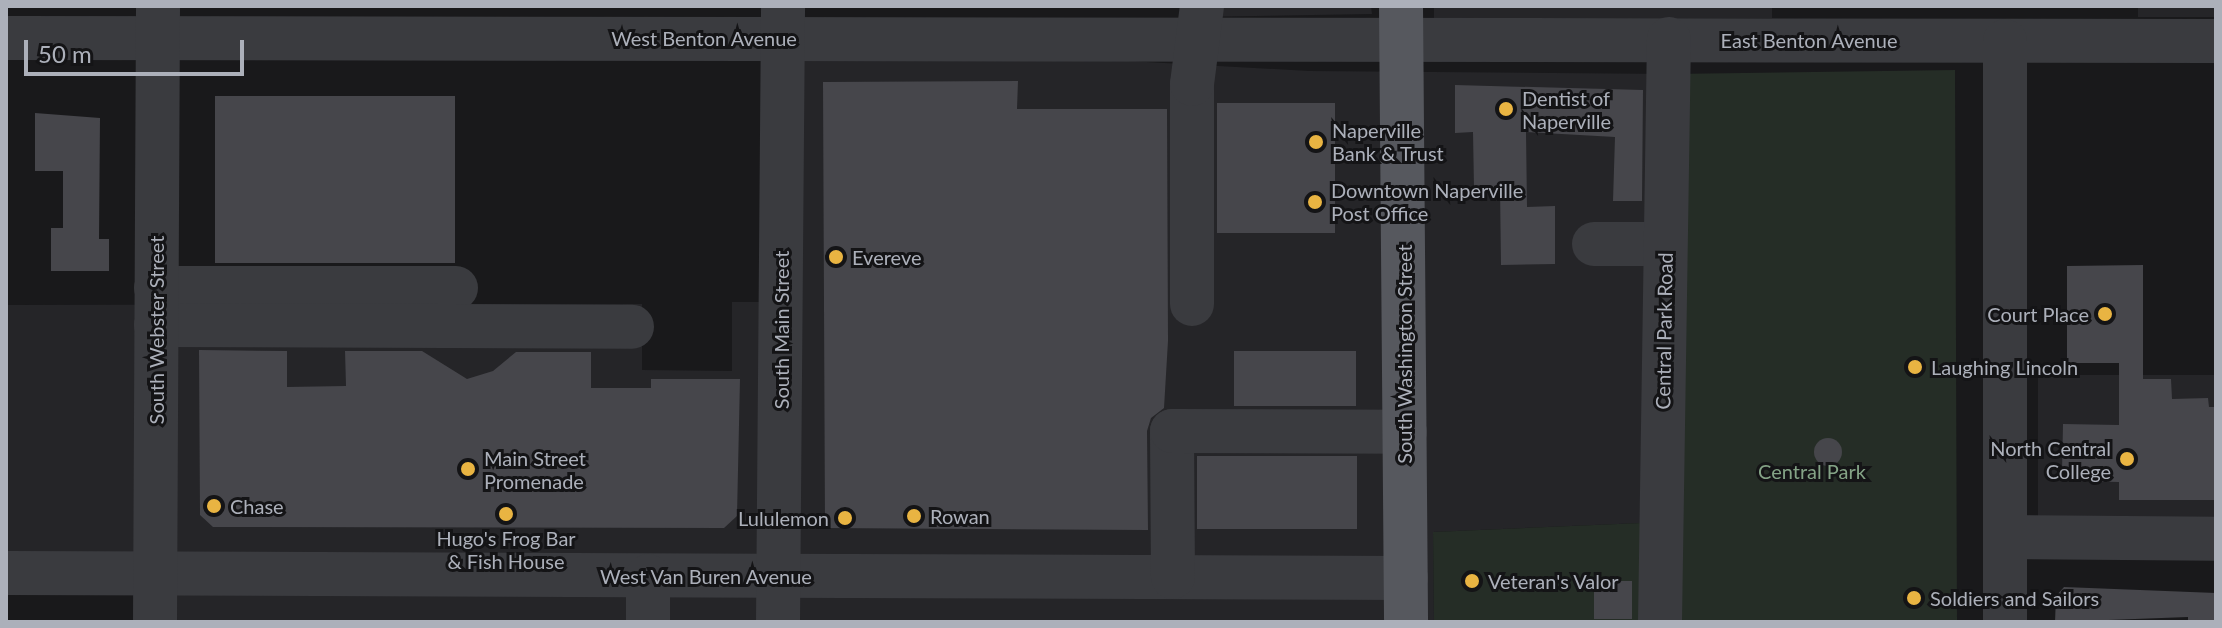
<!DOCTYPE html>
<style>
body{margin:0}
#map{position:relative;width:2222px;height:628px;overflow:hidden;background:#19191b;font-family:Lato,sans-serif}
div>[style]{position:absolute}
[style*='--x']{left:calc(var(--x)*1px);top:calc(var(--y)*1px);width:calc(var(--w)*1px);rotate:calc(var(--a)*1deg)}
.built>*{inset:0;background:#252528;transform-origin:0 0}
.green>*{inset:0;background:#252d26}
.building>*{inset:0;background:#46464b;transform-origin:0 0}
.round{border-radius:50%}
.minor>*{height:44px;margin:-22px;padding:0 22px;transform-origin:22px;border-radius:22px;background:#3a3b3f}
.major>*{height:44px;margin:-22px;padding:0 22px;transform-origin:22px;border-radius:22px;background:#56585e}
.dots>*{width:22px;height:22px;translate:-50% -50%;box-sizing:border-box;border:4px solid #141416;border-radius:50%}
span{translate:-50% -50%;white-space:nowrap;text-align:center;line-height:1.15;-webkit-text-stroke:6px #141416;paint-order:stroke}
.street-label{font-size:20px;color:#acb0ba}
.poi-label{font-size:20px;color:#acb0ba}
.left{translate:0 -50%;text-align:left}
.right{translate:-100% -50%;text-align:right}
.park-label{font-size:20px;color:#84a386}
.frame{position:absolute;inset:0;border:8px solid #acb0ba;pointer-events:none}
.scale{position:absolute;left:24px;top:40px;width:220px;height:36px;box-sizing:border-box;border:4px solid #acb0ba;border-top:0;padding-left:10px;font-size:24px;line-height:28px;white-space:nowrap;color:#acb0ba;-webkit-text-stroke:6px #141416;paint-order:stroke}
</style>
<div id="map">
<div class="built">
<i style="clip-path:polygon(1188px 6px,1371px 6px,1372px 14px,1188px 17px)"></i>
<i style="left:1434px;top:6px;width:338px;height:12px"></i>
<i style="left:2138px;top:6px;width:78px;height:11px"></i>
<i style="clip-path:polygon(783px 42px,1309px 71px,1671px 74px,1665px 522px,1433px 532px,1434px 622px,156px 622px,156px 572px,6px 574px,6px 305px,642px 304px,642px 370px,732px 371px,732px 302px,782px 302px)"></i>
<i style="left:2216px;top:375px;width:167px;height:178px;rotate:90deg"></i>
</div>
<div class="green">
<i style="clip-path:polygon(1955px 70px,1957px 622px,1434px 622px,1433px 532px,1665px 522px,1671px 74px)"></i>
</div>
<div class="building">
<i style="clip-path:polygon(1018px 81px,1017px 109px,1167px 109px,1168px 341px,1164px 408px,1151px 418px,1147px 431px,1148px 530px,825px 528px,823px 82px)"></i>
<i style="clip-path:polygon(1455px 85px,1643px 90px,1642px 201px,1613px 201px,1615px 137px,1526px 132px,1527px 207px,1555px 206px,1555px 264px,1501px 265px,1500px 188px,1474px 188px,1473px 132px,1455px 133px)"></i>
<i style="left:215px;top:96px;width:240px;height:167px"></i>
<i style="left:1217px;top:103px;width:118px;height:130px"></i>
<i style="clip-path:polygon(35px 113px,100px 118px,99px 239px,109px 239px,109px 271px,51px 271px,51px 228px,63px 228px,63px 171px,35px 171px)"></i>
<i style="clip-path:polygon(2143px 265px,2143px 379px,2171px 379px,2172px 399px,2208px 398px,2209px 407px,2216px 407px,2216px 500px,2119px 500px,2119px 482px,2070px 481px,2070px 471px,2062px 471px,2063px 424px,2119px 425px,2119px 363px,2067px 363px,2067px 266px)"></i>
<i style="clip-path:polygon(199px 350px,287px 351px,287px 387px,346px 386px,345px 351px,422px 351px,467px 379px,493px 371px,516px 352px,591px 352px,591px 388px,651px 388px,651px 379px,740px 379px,737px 516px,724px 528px,213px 527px,200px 515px)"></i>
<i style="left:1234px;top:351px;width:122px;height:55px"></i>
<i class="round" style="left:1814px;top:438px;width:28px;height:28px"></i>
<i style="left:1197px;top:456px;width:160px;height:73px"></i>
<i style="left:1632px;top:581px;width:38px;height:38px;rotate:90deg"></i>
<i style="clip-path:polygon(2064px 587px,2216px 593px,2216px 622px,2188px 622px,2188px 617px,2055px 622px,2056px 596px)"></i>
</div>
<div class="minor">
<i style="--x:6;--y:38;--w:2210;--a:0.08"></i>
<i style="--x:1594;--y:244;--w:71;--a:0"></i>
<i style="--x:156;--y:288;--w:300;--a:0"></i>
<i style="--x:1192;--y:304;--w:220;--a:-90"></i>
<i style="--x:1192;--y:84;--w:79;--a:-82.7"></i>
<i style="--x:156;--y:325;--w:476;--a:0.2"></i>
<i style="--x:2005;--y:537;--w:211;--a:0.5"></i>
<i style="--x:6;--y:573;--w:1400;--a:0.2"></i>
<i style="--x:1173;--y:577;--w:146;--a:-90.4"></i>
<i style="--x:1172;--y:431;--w:233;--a:0.2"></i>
<i style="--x:155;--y:622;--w:616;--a:-89.72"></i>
<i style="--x:648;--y:622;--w:46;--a:-90"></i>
<i style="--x:778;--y:622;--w:616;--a:-89.53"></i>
<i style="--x:1660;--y:622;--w:583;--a:-89.12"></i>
<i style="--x:2005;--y:622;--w:581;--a:-90"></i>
</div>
<div class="major">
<i style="--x:1401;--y:6;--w:616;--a:89.53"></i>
</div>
<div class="dots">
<i style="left:1506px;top:109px;background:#e9b442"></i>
<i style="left:1316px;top:142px;background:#e9b442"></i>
<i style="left:1315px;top:202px;background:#e9b442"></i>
<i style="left:836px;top:257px;background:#e9b442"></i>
<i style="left:2105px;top:314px;background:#e9b442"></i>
<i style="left:1915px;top:367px;background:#e9b442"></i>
<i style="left:2127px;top:459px;background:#e9b442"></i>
<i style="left:468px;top:469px;background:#e9b442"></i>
<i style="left:214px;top:506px;background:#e9b442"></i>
<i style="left:506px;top:514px;background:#e9b442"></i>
<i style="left:914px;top:516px;background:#e9b442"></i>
<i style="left:845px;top:518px;background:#e9b442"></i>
<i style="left:1472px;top:581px;background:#e9b442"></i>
<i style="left:1914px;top:598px;background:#e9b442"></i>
</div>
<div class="street-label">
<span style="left:704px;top:38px">West Benton Avenue</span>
<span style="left:1809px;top:40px">East Benton Avenue</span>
<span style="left:156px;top:330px;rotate:-90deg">South Webster Street</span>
<span style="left:781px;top:330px;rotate:-90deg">South Main Street</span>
<span style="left:1664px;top:331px;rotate:-89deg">Central Park Road</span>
<span style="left:1404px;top:354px;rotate:-90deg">South Washington Street</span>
<span style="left:706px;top:576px">West Van Buren Avenue</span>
</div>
<div class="poi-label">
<span class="left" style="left:1522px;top:110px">Dentist of<br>Naperville</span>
<span class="left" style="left:1332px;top:142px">Naperville<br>Bank &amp; Trust</span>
<span class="left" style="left:1331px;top:202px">Downtown Naperville<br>Post Office</span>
<span class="left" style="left:852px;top:257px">Evereve</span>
<span class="right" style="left:2089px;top:314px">Court Place</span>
<span class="left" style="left:1931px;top:367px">Laughing Lincoln</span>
<span class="right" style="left:2111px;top:460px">North Central<br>College</span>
<span class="left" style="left:484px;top:470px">Main Street<br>Promenade</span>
<span class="left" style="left:230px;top:506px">Chase</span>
<span class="left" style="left:930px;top:516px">Rowan</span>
<span class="right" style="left:829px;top:518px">Lululemon</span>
<span style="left:506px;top:550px">Hugo's Frog Bar<br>&amp; Fish House</span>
<span class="left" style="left:1488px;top:581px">Veteran's Valor</span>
<span class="left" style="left:1930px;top:598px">Soldiers and Sailors</span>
</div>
<div class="park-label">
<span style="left:1812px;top:471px">Central Park</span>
</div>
<div class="frame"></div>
<div class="scale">50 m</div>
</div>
